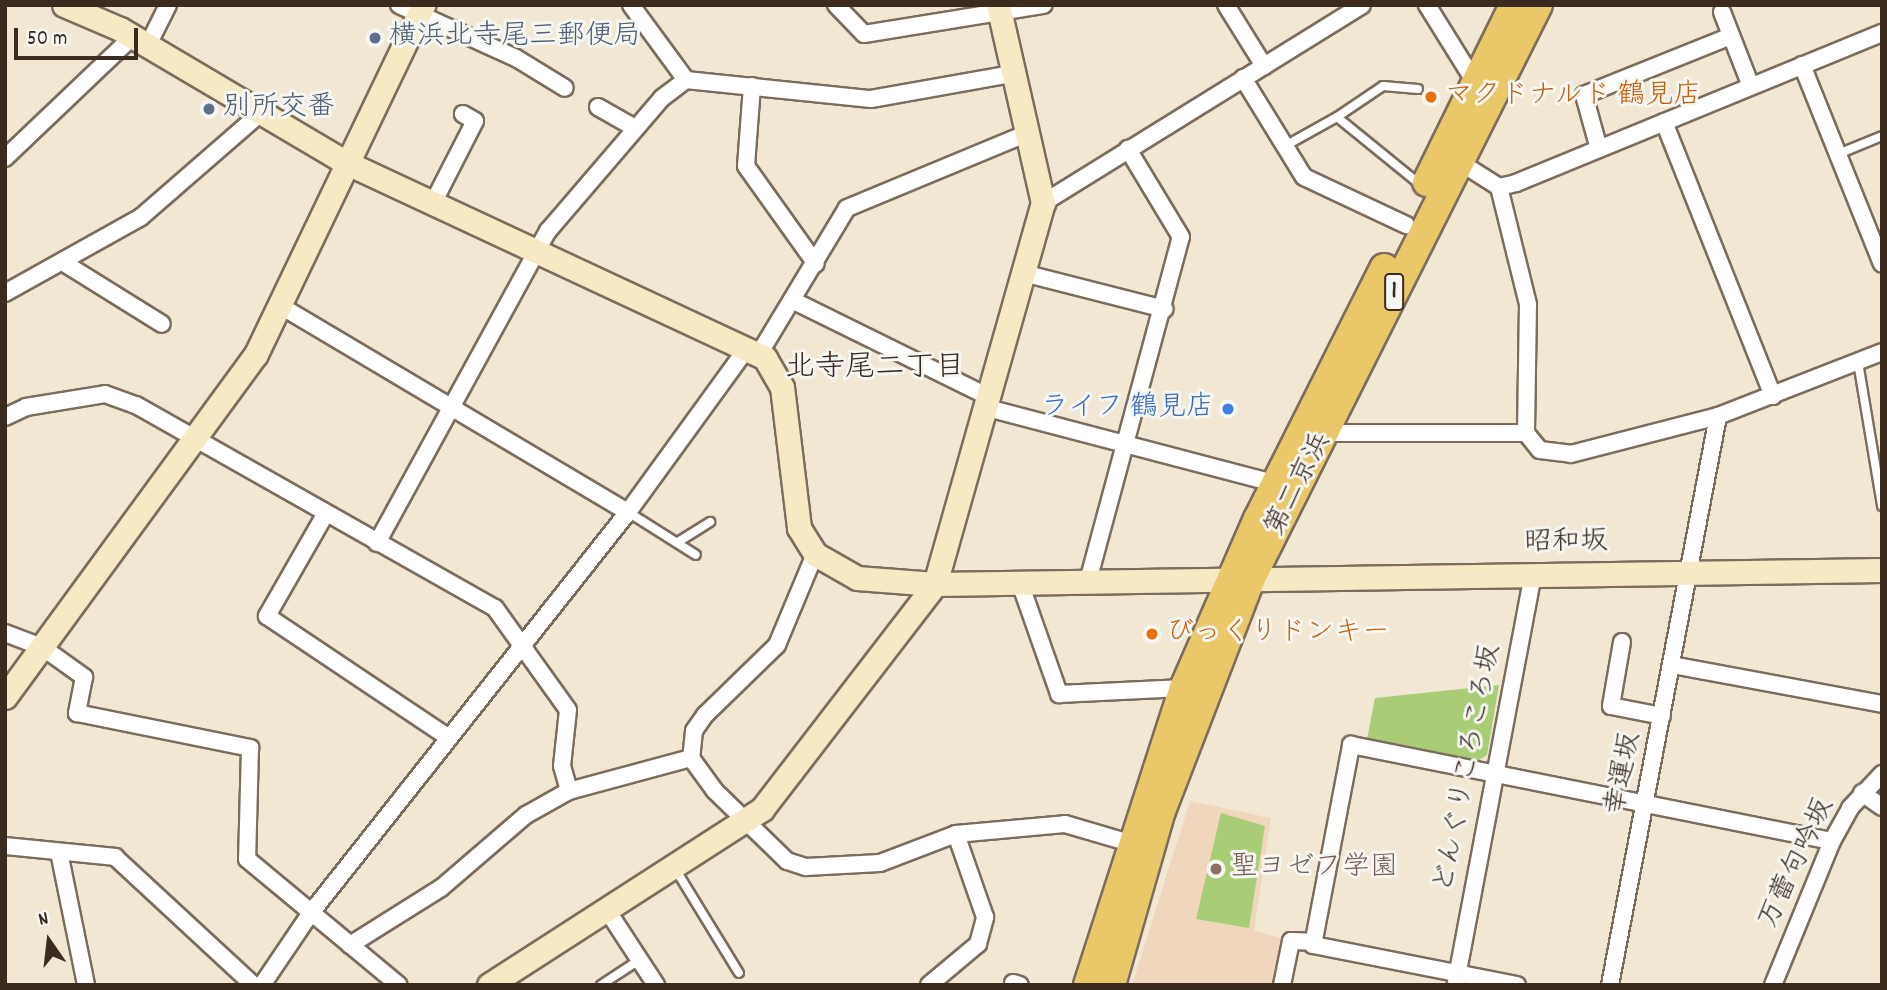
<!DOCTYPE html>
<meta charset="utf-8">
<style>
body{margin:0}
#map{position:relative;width:1887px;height:990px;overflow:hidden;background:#f2e7d3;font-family:Dekko,"Klee One",sans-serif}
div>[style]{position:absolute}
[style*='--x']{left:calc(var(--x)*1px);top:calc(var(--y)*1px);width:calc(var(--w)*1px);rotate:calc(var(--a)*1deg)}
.built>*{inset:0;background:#f0d6bc}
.green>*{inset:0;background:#a9cd77}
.roads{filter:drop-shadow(2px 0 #7b6c5d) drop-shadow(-2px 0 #7b6c5d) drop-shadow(0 2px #7b6c5d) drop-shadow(0 -2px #7b6c5d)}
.lane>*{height:8px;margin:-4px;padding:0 4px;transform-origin:4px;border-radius:4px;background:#fff}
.street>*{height:16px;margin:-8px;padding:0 8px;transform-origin:8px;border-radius:8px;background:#fff}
.secondary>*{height:23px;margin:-11.5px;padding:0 11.5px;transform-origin:11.5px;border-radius:11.5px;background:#f7e9c3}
.highway>*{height:28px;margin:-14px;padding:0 14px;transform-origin:14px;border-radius:14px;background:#eac769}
.dots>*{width:19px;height:19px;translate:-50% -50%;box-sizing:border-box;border:4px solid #f6f6f2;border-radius:50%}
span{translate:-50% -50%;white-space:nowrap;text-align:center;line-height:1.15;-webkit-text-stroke:6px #f6f6f2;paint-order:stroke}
.shield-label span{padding:2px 5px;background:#f6f6f2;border:2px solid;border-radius:5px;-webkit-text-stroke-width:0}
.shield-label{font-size:26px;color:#3b2a1e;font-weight:700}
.service-label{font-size:28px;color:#4e5e75}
.left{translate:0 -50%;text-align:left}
.food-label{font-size:28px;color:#c56008}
.shop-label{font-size:28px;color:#366cbe}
.right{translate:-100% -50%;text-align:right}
.street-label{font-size:28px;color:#3b2a1e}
.education-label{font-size:28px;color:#785e54}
.neighbourhood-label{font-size:30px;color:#3b2a1e}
.frame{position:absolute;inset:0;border:7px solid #3b2a1e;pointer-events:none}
.north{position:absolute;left:14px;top:906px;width:70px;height:70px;-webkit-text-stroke:5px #f6f6f2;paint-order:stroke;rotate:346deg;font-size:19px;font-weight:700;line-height:28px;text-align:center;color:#3b2a1e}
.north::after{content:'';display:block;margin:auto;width:24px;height:32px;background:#3b2a1e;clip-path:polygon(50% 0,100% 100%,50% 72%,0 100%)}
.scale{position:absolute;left:14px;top:28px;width:124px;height:32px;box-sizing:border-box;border:4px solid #3b2a1e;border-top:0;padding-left:9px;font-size:21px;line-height:24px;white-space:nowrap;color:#3b2a1e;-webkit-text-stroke:5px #f6f6f2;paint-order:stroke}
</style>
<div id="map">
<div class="built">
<i style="clip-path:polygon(1190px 801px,1271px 818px,1254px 930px,1286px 940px,1277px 985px,1132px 985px)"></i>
</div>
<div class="green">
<i style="clip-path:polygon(1499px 685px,1487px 755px,1479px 760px,1367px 739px,1375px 698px)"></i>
<i style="clip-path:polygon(1221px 813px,1265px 826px,1249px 928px,1196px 919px)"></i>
</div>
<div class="roads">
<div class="lane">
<i style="--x:1337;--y:117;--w:55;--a:-34"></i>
<i style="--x:1383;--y:86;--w:35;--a:5"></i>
<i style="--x:1285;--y:146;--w:60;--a:-29.1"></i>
<i style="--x:1337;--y:117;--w:109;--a:39.1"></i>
<i style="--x:1838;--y:154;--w:48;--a:-22.2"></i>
<i style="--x:1858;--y:362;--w:146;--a:80.5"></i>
<i style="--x:628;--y:512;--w:80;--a:32.3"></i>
<i style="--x:678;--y:542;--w:38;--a:-32"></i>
<i style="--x:674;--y:867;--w:124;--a:58.5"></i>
<i style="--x:601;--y:985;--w:45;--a:-33.3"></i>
</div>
<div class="street">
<i style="--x:399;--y:5;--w:128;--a:24.4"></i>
<i style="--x:516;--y:58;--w:57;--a:31.5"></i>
<i style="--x:631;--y:5;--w:93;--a:53.7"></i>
<i style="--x:836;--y:5;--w:40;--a:46"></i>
<i style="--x:864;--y:34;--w:182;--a:-9.2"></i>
<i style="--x:1226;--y:5;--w:72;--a:58.1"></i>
<i style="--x:1427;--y:5;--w:91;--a:58.1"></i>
<i style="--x:1722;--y:12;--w:77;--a:68.7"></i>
<i style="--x:148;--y:45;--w:45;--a:-63.4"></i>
<i style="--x:1802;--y:65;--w:214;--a:68.1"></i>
<i style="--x:1243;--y:78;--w:116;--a:58.4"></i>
<i style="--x:1304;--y:177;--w:113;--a:25.2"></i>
<i style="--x:752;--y:86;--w:80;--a:94.3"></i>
<i style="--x:746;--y:166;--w:120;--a:54.5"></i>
<i style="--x:598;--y:107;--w:43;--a:29.6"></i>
<i style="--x:1664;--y:122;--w:295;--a:68.3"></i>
<i style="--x:1599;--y:149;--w:56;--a:-105.5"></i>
<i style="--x:1584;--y:95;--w:158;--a:-21.9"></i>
<i style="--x:5;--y:158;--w:177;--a:-43.6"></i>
<i style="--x:1458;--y:161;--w:49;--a:32.4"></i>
<i style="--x:1499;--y:187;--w:17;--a:-13"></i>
<i style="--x:1516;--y:183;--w:396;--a:-22.3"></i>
<i style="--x:1499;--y:187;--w:121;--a:76.1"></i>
<i style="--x:1528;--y:304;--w:129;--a:90.9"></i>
<i style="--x:1526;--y:433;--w:22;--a:51"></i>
<i style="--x:1540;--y:450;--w:31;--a:7"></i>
<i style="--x:1571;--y:454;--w:152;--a:-14.5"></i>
<i style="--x:1718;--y:416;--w:176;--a:-21.3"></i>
<i style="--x:433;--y:203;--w:92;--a:-62.9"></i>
<i style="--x:475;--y:121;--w:14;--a:-150"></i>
<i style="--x:1043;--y:203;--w:375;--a:-31.8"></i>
<i style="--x:64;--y:263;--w:115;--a:31.9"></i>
<i style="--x:1023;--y:273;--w:146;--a:14.3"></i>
<i style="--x:5;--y:293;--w:156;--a:-29.2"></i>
<i style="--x:141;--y:217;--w:162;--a:-41"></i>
<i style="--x:792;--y:300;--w:217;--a:26.2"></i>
<i style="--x:279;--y:305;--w:406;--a:30.7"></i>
<i style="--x:759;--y:354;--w:170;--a:-58.9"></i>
<i style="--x:847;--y:208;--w:194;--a:-22.5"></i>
<i style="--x:984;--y:407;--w:303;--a:14.7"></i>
<i style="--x:5;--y:417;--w:23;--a:-25"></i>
<i style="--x:26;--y:407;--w:80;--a:-9.3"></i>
<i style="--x:105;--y:394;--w:33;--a:20"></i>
<i style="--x:136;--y:405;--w:412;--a:29.5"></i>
<i style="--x:495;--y:608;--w:125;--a:54.4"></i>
<i style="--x:568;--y:710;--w:56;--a:96.1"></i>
<i style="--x:562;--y:766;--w:26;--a:74"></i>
<i style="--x:1327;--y:433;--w:199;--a:0"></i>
<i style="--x:326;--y:513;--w:119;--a:119.8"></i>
<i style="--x:267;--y:616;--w:219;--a:33.8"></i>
<i style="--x:377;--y:543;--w:356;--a:-61.3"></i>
<i style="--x:548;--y:231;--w:175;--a:-49.4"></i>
<i style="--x:662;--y:98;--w:30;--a:-37"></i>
<i style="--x:686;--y:80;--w:186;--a:5.9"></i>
<i style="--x:871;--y:99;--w:142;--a:-10.1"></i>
<i style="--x:815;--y:554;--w:99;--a:112.7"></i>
<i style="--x:777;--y:645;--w:100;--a:135.8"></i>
<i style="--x:705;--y:715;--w:19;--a:125"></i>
<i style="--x:694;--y:731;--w:27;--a:96"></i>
<i style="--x:691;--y:758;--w:39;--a:54"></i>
<i style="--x:714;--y:790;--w:102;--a:44.2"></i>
<i style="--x:787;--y:861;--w:20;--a:18"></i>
<i style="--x:806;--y:867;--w:74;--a:-3.1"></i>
<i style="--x:880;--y:863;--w:81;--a:-20.9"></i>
<i style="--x:956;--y:834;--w:109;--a:-5.2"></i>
<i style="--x:1065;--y:824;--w:68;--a:16.3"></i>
<i style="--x:1088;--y:581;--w:356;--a:-74.9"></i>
<i style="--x:1181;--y:237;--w:103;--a:-121.1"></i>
<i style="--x:1020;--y:583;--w:118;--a:70.6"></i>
<i style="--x:1059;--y:694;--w:125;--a:-2.7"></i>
<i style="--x:5;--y:633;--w:40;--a:21"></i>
<i style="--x:42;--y:647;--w:52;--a:35.5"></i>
<i style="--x:84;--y:677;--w:37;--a:101"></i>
<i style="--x:77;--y:713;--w:177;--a:11.4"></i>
<i style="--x:250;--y:748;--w:111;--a:91.5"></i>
<i style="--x:247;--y:859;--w:197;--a:39.7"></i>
<i style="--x:1622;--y:642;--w:65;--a:99.8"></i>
<i style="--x:1611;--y:706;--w:52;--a:11.1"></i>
<i style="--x:1672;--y:665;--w:214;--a:10.5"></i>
<i style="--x:1862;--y:793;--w:24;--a:35"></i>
<i style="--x:5;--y:846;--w:111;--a:5.7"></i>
<i style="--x:115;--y:857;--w:188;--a:42.8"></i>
<i style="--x:59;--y:852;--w:136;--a:78.5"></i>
<i style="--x:607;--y:910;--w:90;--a:56.8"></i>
<i style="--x:350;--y:945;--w:107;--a:-32.1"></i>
<i style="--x:441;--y:888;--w:112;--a:-40.7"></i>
<i style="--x:526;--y:815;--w:49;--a:-29.2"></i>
<i style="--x:569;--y:791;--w:126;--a:-15.1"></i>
<i style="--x:1456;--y:982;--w:415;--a:-79.3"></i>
<i style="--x:1013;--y:983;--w:7;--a:16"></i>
<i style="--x:262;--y:985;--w:86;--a:-55.9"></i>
<i style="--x:310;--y:914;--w:513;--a:-51.65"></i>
<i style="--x:628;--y:512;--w:203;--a:-54"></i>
<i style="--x:929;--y:985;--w:64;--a:-39.9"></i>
<i style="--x:978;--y:944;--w:28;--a:-75"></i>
<i style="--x:985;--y:917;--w:88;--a:-109.3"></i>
<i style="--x:1282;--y:985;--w:45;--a:-78.4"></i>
<i style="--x:1291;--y:941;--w:23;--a:2"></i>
<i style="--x:1517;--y:985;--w:208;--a:-168.9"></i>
<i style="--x:1313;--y:945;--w:204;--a:-79.2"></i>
<i style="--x:1351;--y:745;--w:490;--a:11.3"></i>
<i style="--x:1610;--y:985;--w:579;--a:-79.25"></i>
<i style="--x:1773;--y:985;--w:156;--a:-67.7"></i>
<i style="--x:1832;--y:841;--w:38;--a:-61"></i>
<i style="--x:1850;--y:808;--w:47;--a:-46.7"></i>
</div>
<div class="secondary">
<i style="--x:64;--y:5;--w:61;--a:23.2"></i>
<i style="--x:120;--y:29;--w:264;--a:30.6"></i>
<i style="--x:347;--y:163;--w:461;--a:25"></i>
<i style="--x:765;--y:358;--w:34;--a:60"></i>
<i style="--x:782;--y:387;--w:142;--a:83.1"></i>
<i style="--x:799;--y:528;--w:31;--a:58"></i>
<i style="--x:815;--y:554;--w:48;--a:29.7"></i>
<i style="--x:857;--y:578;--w:78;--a:4.4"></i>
<i style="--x:935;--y:584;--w:947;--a:-0.85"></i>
<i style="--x:5;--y:697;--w:425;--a:-53.8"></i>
<i style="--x:256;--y:354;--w:387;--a:-64.4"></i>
<i style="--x:489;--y:985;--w:325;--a:-32.8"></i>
<i style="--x:762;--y:809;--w:284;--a:-52.4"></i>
<i style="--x:935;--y:584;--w:396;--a:-74.2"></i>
<i style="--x:1043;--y:203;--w:203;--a:-102.8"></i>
</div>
<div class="highway">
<i style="--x:1427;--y:182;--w:197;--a:-63.8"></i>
<i style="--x:1088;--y:985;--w:312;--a:-72.1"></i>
<i style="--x:1184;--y:688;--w:184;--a:-66.4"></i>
<i style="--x:1258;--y:519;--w:281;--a:-63.3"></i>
<i style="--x:1111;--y:985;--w:181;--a:-74"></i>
<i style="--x:1161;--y:811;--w:248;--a:-68.9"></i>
<i style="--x:1250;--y:580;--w:643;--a:-63.4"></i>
</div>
</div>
<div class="dots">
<i style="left:375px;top:38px;background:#5c6f8a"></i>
<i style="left:1431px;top:97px;background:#e8710a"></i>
<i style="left:209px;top:109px;background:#5c6f8a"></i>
<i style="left:1228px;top:409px;background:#3f7fe0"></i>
<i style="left:1152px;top:634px;background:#e8710a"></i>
<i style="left:1216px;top:869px;background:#8d6e63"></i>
</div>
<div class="shield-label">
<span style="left:1394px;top:292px">1</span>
</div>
<div class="service-label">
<span class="left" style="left:389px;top:38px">横浜北寺尾三郵便局</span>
<span class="left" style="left:223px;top:109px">別所交番</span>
</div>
<div class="food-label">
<span class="left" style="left:1445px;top:97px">マクドナルド 鶴見店</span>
<span class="left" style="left:1166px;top:634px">びっくりドンキー</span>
</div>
<div class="shop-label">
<span class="right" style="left:1214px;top:409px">ライフ 鶴見店</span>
</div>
<div class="street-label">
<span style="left:1300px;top:485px;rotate:-63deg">第二京浜</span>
<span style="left:1566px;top:544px;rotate:-1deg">昭和坂</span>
<span style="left:1469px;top:769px;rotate:-79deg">どんぐりころころ坂</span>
<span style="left:1625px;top:774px;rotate:-79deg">幸運坂</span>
<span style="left:1798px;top:864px;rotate:-65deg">万蕾句吟坂</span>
</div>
<div class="education-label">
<span class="left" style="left:1230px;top:869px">聖ヨゼフ学園</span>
</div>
<div class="neighbourhood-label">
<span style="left:875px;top:370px">北寺尾二丁目</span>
</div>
<div class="frame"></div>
<div class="north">N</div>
<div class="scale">50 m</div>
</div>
